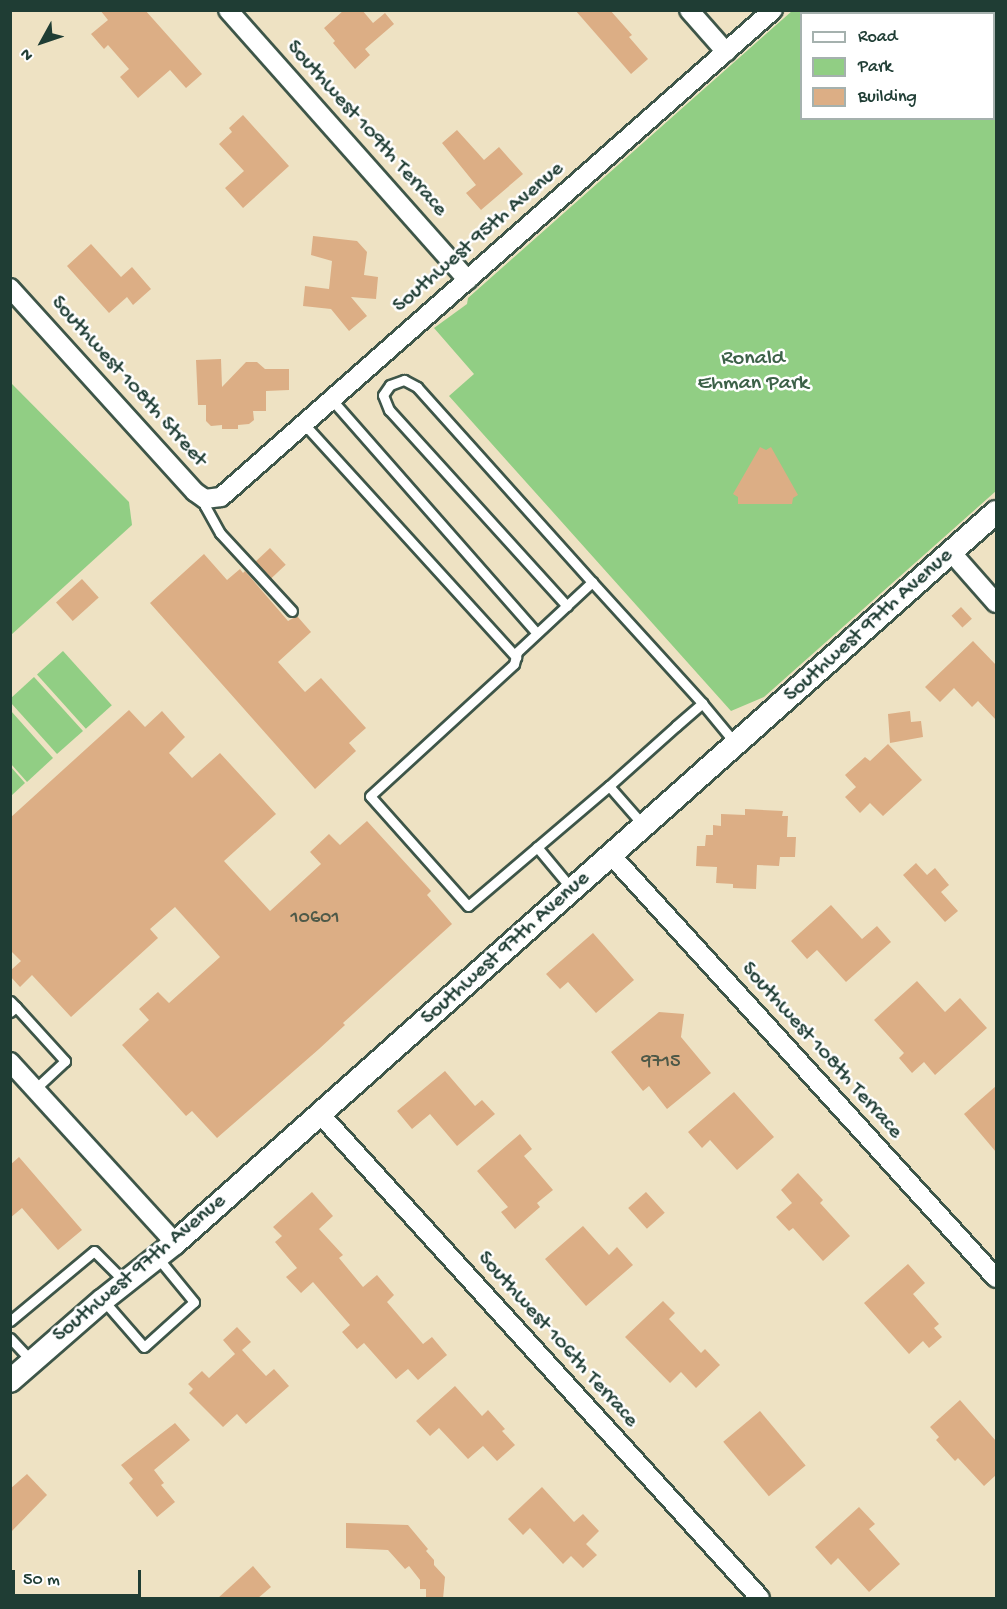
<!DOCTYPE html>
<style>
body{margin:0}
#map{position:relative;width:1007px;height:1609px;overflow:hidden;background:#eee2c3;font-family:"Gochi Hand",sans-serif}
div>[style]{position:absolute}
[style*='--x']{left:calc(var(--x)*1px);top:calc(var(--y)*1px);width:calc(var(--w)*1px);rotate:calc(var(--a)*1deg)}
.green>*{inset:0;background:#91ce84;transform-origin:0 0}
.building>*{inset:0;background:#dcae85;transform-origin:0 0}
.roads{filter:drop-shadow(2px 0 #3e5649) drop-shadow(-2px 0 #3e5649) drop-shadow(0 2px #3e5649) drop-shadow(0 -2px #3e5649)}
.service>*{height:9px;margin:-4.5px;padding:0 4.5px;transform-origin:4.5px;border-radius:4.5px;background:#fff}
.minor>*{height:18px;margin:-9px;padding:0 9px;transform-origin:9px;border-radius:9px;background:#fff}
.tertiary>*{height:22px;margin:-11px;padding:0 11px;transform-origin:11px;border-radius:11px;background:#fff}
span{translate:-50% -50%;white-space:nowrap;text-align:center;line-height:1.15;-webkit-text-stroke:5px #fff;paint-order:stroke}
.number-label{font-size:20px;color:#4e5948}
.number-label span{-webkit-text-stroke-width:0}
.street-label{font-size:22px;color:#1f3d34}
.park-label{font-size:22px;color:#3c6148}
.frame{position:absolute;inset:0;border:12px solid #1f3d34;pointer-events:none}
.legend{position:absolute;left:800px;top:12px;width:195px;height:108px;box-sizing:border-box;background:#fff;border:2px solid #a5b1ae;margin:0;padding:8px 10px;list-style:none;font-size:18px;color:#1f3d34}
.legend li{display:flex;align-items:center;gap:12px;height:30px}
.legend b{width:30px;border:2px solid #a5b1ae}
.north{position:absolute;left:12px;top:12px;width:60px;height:60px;-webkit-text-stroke:4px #fff;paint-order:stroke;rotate:230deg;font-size:16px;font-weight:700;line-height:24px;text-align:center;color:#1f3d34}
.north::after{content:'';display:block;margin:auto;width:21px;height:27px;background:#1f3d34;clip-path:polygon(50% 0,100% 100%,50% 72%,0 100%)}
.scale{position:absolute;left:12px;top:1570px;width:129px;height:27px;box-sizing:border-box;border:3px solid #1f3d34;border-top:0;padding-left:8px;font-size:18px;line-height:21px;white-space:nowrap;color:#1f3d34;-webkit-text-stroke:4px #fff;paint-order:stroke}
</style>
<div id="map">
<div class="green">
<i style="clip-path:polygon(evenodd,792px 11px,996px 11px,996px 491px,764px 697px,731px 711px,449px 396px,474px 374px,434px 328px,467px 304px,468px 298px,792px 11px,802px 14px,994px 14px,994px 118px,802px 118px,802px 14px)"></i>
<i style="clip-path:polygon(11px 383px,129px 502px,132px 525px,11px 635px)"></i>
<i style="left:63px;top:651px;width:73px;height:35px;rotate:48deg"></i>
<i style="clip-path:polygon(34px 677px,83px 731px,57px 754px,11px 703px,11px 698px)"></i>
<i style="clip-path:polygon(11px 711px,53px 758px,27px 782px,11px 764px)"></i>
<i style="clip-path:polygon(11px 767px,25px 783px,11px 796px,10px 796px)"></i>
</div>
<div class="building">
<i style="clip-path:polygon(100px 10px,145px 10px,202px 74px,186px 88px,170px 70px,138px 98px,120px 77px,129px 69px,108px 45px,104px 49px,91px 34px,108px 20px)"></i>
<i style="clip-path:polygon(344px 10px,362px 10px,373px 23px,385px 13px,394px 24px,365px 49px,370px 55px,355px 69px,333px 43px,335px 41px,324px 28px)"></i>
<i style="clip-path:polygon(575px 10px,610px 10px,632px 35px,629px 37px,648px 59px,631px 74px)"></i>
<i style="clip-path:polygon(243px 115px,289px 166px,243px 208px,225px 188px,244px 171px,219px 144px,232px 132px,229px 128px)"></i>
<i style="clip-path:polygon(457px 130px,484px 160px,499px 147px,523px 174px,481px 210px,466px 193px,476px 185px,442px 143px)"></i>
<i style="clip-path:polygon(313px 236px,357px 241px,367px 252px,364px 275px,378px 277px,376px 299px,351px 297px,367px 316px,349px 331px,331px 309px,303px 306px,305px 286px,329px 289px,332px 261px,311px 255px)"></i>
<i style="clip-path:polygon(91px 244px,121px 277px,132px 267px,151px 289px,133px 305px,127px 297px,109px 313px,67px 266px)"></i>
<i style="clip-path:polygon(221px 359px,222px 387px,246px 362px,257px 362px,265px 369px,289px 369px,289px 390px,266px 391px,266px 411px,253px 411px,254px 420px,249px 424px,238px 425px,238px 429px,222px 429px,222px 425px,211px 426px,206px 421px,206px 405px,198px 405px,196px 360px)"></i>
<i style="clip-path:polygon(760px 447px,766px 450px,771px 447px,798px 495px,793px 498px,792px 504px,738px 504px,738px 497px,733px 494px)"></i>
<i style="left:270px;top:548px;width:23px;height:20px;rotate:47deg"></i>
<i style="clip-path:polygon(204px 554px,227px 580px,240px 569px,243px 573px,245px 571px,288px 621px,297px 616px,311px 632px,278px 662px,305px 692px,321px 678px,366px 728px,349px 743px,356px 751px,315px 789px,150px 603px)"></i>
<i style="left:82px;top:579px;width:25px;height:35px;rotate:48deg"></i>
<i style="left:961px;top:607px;width:16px;height:13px;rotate:47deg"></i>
<i style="clip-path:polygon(973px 641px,996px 665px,996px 720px,978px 701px,972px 707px,954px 688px,940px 702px,925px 687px)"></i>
<i style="clip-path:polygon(129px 710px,145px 727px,162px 711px,185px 737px,169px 753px,192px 778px,220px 753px,276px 814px,224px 861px,270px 911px,321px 864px,310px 852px,329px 834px,340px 845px,367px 821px,431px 891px,427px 895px,452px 924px,343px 1023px,345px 1025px,319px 1049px,217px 1138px,192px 1111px,186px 1116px,122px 1045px,149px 1020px,139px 1009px,158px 992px,169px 1003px,220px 957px,175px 907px,150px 929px,158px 938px,71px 1017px,32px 975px,20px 987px,10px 976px,10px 971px,21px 961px,10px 950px,10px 818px)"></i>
<i style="clip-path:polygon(910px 711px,911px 722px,921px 721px,923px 737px,890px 743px,888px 714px)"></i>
<i style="clip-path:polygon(888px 744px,922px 780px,883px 816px,870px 803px,860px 813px,845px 797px,856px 787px,845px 775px,865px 757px,870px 761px)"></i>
<i style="clip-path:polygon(745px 809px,783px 811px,782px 816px,788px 816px,787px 837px,796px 837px,795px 857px,780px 857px,779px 866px,757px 865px,756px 889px,733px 888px,733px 884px,716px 883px,717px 867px,696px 866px,697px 846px,705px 846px,706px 835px,713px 835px,713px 825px,721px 826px,721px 814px,745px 815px)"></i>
<i style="clip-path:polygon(916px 863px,927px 875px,935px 868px,949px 885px,941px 892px,958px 911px,945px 922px,903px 875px)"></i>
<i style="clip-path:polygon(831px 905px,862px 939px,877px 926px,891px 942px,846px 982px,817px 950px,807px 959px,791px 941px)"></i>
<i style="clip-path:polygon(593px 933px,634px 980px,596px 1013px,568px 982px,560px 989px,546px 974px)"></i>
<i style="clip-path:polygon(917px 981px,945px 1012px,960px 998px,987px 1028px,935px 1075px,924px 1062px,912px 1073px,899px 1058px,904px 1053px,874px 1020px)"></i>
<i style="clip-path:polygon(659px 1012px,684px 1014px,681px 1037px,711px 1073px,667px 1109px,649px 1086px,643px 1091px,611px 1052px)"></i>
<i style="clip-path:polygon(445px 1071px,475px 1106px,482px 1100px,495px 1114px,457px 1146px,430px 1114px,412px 1129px,397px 1111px)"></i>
<i style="clip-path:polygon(996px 1086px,996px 1152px,964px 1114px)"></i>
<i style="clip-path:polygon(734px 1092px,774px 1137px,737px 1170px,710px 1140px,702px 1148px,688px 1132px)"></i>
<i style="clip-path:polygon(520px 1134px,532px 1149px,524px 1156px,553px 1190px,537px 1203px,540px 1207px,515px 1229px,501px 1212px,508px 1207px,477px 1171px)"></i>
<i style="clip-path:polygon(19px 1157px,82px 1230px,58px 1250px,22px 1208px,10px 1218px,10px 1165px)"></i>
<i style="clip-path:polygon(798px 1173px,823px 1200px,820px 1203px,850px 1236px,823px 1261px,793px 1228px,789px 1231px,776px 1217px,792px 1203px,781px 1190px)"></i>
<i style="clip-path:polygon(312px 1192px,333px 1216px,319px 1229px,343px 1255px,339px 1258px,363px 1287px,377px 1275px,394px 1295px,387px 1302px,423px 1344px,432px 1337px,447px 1355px,418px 1380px,408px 1369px,396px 1379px,364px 1343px,357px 1349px,342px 1332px,350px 1325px,313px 1282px,301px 1293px,286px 1277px,297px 1268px,275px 1242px,282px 1236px,273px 1227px)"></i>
<i style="left:646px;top:1192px;width:28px;height:24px;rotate:48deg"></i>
<i style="clip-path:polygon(583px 1226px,609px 1255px,617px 1247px,633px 1265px,586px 1306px,545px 1259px)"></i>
<i style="clip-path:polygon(908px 1264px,925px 1283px,913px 1294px,939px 1324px,934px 1328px,942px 1337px,929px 1348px,923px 1341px,909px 1354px,864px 1303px)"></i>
<i style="clip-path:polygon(663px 1301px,675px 1313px,669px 1319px,701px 1353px,705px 1349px,720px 1365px,696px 1388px,681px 1372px,670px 1383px,625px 1337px)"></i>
<i style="clip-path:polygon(237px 1327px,251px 1342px,242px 1350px,251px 1360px,266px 1376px,274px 1369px,289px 1386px,246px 1424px,237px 1414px,223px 1427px,189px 1393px,193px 1389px,188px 1384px,202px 1371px,209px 1378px,235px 1354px,223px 1340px)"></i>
<i style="clip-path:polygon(455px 1386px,482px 1416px,488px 1410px,505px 1429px,502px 1431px,515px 1445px,497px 1461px,483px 1446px,468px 1459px,439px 1428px,430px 1436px,416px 1421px)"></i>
<i style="clip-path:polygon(960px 1400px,996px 1441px,996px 1475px,984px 1486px,958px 1458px,955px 1461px,936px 1440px,939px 1437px,930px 1427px)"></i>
<i style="left:760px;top:1411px;width:71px;height:48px;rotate:50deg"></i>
<i style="clip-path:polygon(175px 1423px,190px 1440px,154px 1470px,164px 1483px,161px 1485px,175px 1502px,157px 1517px,129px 1483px,133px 1479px,121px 1465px)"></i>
<i style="clip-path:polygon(27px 1474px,47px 1495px,10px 1533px,10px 1489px)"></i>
<i style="clip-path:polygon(542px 1487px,574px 1522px,583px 1514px,599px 1531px,586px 1544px,597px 1555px,583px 1568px,571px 1556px,563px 1564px,530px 1528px,523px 1535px,508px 1519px)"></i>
<i style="clip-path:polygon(859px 1507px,875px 1524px,869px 1529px,900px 1564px,869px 1592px,838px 1558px,831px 1565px,815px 1547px)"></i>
<i style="clip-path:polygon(346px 1523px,408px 1525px,428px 1549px,426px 1551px,434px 1560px,434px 1565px,445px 1577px,443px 1599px,426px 1599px,426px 1589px,420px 1589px,420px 1580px,409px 1566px,405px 1569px,388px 1550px,346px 1548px)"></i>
<i style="clip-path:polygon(253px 1566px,271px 1587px,257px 1599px,217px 1599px)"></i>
</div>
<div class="roads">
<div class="service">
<i style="--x:332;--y:400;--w:310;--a:48.7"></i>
<i style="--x:305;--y:425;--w:314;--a:47.7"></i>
<i style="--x:205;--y:499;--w:7;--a:90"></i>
<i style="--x:205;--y:506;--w:31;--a:61"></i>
<i style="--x:220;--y:533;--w:106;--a:47.3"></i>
<i style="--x:567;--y:606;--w:265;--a:-132.2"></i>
<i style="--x:389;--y:410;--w:16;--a:-112"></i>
<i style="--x:383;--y:395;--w:12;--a:-55"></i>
<i style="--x:390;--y:385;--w:15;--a:-20"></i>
<i style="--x:404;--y:380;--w:15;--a:28"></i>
<i style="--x:417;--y:387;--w:262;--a:48.1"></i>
<i style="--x:609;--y:786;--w:185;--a:139.6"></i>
<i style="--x:468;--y:906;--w:147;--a:-131.7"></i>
<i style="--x:370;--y:796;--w:195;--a:-42.5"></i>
<i style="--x:514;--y:664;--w:12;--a:-76"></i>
<i style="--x:517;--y:652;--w:103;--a:-43"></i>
<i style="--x:592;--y:582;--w:164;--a:47.7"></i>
<i style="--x:644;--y:826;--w:53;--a:-131.2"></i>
<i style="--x:609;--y:786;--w:90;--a:-41.8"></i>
<i style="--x:676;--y:726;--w:35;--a:-41"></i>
<i style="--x:702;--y:703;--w:53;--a:50.3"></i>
<i style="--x:537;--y:847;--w:55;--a:50.2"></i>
<i style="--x:10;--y:1001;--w:8;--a:45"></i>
<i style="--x:16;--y:1007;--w:8;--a:140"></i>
<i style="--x:16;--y:1007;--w:73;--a:47.8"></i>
<i style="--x:65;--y:1061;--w:41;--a:137"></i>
<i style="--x:103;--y:1300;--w:62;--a:48.9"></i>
<i style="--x:144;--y:1347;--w:67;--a:-42"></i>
<i style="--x:194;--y:1302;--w:58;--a:-129.4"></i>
<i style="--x:10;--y:1321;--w:109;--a:-39.8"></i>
<i style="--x:94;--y:1251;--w:44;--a:45"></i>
<i style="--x:10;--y:1338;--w:33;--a:47"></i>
</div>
<div class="minor">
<i style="--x:228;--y:10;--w:361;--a:48.4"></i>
<i style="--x:689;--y:10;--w:56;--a:48.6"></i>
<i style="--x:10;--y:288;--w:275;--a:47.8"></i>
<i style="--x:195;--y:492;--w:12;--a:35"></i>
<i style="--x:205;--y:499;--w:16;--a:-7"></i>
<i style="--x:221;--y:497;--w:736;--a:-41.42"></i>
<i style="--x:951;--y:552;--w:68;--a:48.6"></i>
<i style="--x:611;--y:855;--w:572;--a:47.69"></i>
<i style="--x:10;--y:1062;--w:245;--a:47.6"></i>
<i style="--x:320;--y:1114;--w:654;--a:47.73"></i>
</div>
<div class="tertiary">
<i style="--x:10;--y:1381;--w:123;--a:-41.1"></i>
<i style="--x:103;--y:1300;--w:92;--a:-38.4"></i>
<i style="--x:175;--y:1243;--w:1099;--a:-41.68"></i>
</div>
</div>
<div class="number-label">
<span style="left:315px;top:918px">10601</span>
<span style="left:661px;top:1062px">9715</span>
</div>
<div class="street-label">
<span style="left:366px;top:129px;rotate:48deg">Southwest 109th Terrace</span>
<span style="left:479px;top:238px;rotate:-41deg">Southwest 95th Avenue</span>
<span style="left:128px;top:382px;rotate:48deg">Southwest 108th Street</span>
<span style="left:869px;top:626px;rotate:-42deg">Southwest 97th Avenue</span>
<span style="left:506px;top:949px;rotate:-42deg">Southwest 97th Avenue</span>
<span style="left:821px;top:1051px;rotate:48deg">Southwest 108th Terrace</span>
<span style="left:140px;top:1269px;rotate:-40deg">Southwest 97th Avenue</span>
<span style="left:557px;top:1340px;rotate:48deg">Southwest 106th Terrace</span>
</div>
<div class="park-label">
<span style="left:753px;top:372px">Ronald<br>Ehman Park</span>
</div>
<div class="frame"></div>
<ul class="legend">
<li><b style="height:8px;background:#fff"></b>Road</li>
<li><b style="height:16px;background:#91ce84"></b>Park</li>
<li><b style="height:16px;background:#dcae85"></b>Building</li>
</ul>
<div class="north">N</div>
<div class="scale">50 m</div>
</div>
